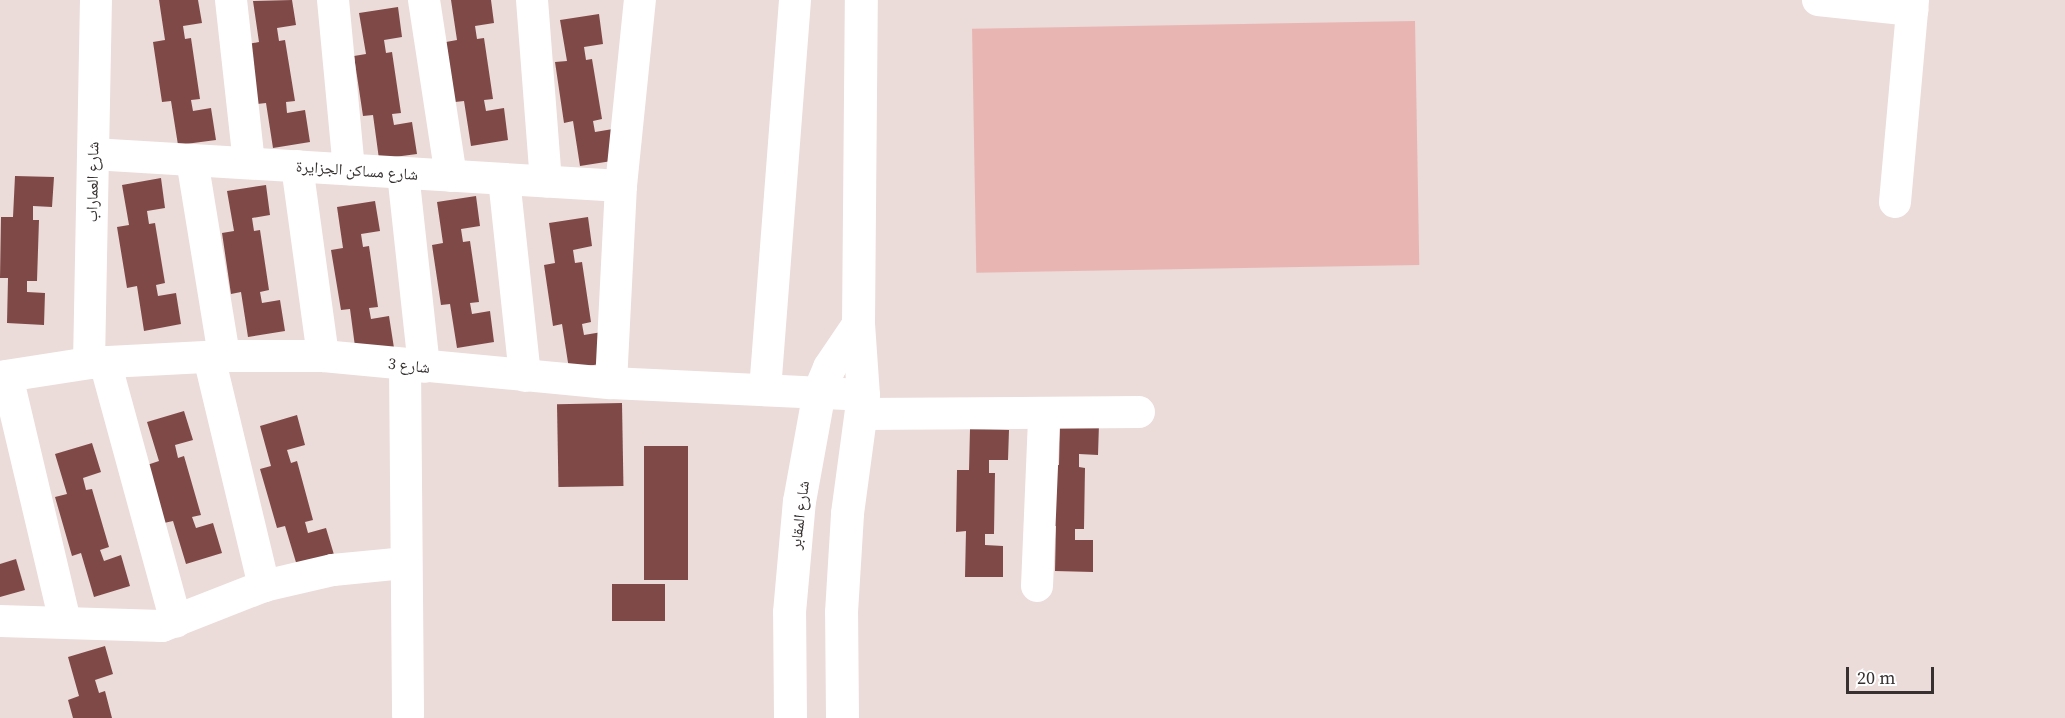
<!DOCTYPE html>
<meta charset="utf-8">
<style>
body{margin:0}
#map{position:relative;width:2065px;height:718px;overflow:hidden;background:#ebdbd9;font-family:"Source Serif 4","Noto Naskh Arabic",serif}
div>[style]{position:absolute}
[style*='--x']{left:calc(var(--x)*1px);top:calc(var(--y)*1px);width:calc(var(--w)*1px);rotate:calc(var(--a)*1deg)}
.green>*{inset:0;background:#e8b5b2;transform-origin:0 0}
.building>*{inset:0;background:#7f4947;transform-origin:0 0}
.minor>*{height:32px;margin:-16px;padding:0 16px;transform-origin:16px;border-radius:16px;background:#fff}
.tertiary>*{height:33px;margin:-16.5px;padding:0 16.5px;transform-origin:16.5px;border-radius:16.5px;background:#fff}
span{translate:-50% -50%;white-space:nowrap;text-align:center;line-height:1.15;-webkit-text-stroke:6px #fff;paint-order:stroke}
.street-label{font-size:16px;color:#363030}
.scale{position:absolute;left:1846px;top:667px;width:88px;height:27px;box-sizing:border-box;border:3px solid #363030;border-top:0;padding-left:8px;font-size:18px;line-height:21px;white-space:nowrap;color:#363030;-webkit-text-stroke:4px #fff;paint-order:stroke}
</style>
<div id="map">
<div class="green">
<i style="left:1415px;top:21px;width:244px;height:443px;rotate:89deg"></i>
</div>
<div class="building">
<i style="clip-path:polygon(159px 0,198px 0,202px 23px,183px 26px,185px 39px,191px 38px,200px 99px,191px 100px,193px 111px,211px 108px,216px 140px,178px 145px,171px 101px,162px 102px,153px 42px,165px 40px)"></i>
<i style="clip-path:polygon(292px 0,296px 25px,277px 28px,279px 41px,285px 40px,295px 101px,286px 102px,287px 113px,305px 110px,310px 142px,273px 148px,266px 103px,257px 104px,248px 44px,259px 42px,253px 1px)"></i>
<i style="clip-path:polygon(451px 0,491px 0,494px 23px,475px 26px,477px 39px,484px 38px,493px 99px,484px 100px,486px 111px,504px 108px,508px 140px,471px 146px,464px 101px,455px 102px,446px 42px,457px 40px)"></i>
<i style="clip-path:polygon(398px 7px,402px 37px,384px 40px,386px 53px,392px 52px,401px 113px,392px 114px,394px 125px,412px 122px,417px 154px,379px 159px,373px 115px,363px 116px,354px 56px,366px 54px,359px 13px)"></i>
<i style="clip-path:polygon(599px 14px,603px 44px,584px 47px,586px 60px,592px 59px,602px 119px,593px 121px,595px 132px,613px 129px,618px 160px,580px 166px,573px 121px,564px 123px,555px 62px,567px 61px,560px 20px)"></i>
<i style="clip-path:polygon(15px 176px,54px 177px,52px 207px,33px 206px,33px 220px,39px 220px,37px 281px,27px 281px,27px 292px,45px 293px,44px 325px,7px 323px,8px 278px,0 278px,1px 217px,13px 217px)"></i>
<i style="clip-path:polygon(161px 178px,165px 208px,147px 211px,149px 224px,155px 223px,165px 283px,156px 285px,158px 296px,176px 293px,181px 324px,144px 331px,137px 286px,127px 288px,117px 227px,129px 225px,122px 185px)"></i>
<i style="clip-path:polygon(266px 185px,270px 215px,252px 218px,254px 231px,260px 230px,269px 290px,260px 292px,262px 303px,280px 300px,285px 331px,248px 337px,241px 292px,231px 294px,222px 233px,234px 231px,227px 191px)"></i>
<i style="clip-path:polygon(476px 196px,480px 226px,461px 229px,463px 242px,470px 241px,479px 302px,470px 303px,472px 314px,490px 311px,494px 342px,457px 348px,450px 304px,441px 305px,432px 245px,443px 243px,437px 202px)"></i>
<i style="clip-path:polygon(375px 201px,380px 231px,361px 234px,363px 247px,369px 246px,378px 307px,369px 308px,371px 319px,389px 316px,394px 348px,356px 354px,350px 309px,341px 310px,331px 250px,343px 248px,337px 207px)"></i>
<i style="clip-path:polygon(588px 217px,592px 246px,573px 250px,575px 263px,582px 262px,591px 322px,582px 324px,584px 335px,602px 332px,606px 363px,569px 369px,562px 324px,553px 326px,544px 265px,555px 263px,549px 223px)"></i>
<i style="left:622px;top:403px;width:83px;height:65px;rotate:89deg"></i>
<i style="clip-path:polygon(184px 411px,193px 440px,175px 445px,178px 458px,184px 456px,201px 515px,192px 517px,196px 528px,213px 523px,222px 553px,186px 564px,173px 521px,164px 523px,147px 465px,159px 461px,147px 422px)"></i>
<i style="clip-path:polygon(297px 415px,305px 445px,287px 450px,291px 463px,297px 461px,313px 520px,305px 522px,308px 533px,326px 528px,335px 558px,298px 569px,285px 526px,277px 528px,260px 469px,271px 466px,260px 426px)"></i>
<i style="clip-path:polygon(1060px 424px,1099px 424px,1098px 455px,1079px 454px,1079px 467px,1085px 468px,1084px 529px,1075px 529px,1075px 540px,1093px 540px,1093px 572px,1055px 571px,1056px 526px,1047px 526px,1048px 465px,1059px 465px)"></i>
<i style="clip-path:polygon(970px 429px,1009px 430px,1008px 460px,989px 460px,989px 473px,995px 473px,994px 534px,985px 534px,985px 545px,1003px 546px,1003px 577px,965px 577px,966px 531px,956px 532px,957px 470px,969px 470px)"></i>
<i style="clip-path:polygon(92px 443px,101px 472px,83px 478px,86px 490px,92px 489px,109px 547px,100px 550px,104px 561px,121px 555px,130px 586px,94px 597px,81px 553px,72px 556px,55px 497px,67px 494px,55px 454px)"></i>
<i style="left:644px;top:446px;width:44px;height:134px"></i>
<i style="clip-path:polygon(16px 559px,25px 590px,0 597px,0 564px)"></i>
<i style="left:665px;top:584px;width:37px;height:53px;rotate:90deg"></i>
<i style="clip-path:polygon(105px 646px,113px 674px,95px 680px,99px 693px,105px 691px,112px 718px,73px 718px,68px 700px,79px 696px,68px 657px)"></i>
</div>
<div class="minor">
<i style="--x:231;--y:0;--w:164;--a:83.7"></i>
<i style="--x:333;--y:0;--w:170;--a:84.6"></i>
<i style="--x:424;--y:0;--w:178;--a:81.3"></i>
<i style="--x:532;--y:0;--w:182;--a:85.6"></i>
<i style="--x:1818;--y:0;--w:95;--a:6.1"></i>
<i style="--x:93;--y:154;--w:529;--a:3.47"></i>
<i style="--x:192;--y:160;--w:199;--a:80.7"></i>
<i style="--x:297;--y:166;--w:192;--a:82.2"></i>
<i style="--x:403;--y:173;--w:195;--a:83.8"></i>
<i style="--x:504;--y:179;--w:198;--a:83.9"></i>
<i style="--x:1895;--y:202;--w:203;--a:-84.9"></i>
<i style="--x:209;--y:357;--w:236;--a:76.5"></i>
<i style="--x:105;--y:362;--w:269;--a:74.7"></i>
<i style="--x:89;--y:363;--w:363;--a:-88.9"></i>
<i style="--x:405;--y:365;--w:350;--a:89.5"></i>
<i style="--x:7;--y:376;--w:253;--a:76.7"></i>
<i style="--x:0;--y:377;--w:90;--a:-8.9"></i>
<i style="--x:89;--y:363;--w:135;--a:-3"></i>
<i style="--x:224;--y:356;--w:99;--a:0"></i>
<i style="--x:323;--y:356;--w:289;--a:5.4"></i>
<i style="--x:611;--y:383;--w:252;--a:2.7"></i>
<i style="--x:611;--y:383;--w:197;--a:-87.1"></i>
<i style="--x:621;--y:186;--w:187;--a:-84.2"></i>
<i style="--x:765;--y:390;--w:391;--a:-85.6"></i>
<i style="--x:861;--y:414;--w:278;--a:-0.4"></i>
<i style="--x:1037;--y:586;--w:170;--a:-87.6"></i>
<i style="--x:0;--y:621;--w:162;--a:1.8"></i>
<i style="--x:162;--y:626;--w:110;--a:-21.4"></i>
<i style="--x:264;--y:586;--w:71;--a:-13.1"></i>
<i style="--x:333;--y:570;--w:71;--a:-5.6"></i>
</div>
<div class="tertiary">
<i style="--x:790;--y:718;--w:106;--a:-90.5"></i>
<i style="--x:789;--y:612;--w:111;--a:-84.9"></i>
<i style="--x:799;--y:501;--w:112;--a:-79.7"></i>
<i style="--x:819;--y:391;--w:26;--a:-67"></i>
<i style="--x:829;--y:367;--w:52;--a:-56"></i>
<i style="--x:842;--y:718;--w:106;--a:-90.5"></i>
<i style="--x:841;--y:612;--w:99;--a:-86.5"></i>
<i style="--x:847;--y:513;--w:119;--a:-82.3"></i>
<i style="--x:863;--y:395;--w:71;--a:-94"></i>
<i style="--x:858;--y:324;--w:324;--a:-89.5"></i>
</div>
<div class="street-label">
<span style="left:357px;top:170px;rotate:4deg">شارع مساكن الجزايرة</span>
<span style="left:92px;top:182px;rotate:-89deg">شارع العماراب</span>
<span style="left:409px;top:365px;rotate:6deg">شارع 3</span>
<span style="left:799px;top:515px;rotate:-83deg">شارع المقابر</span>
</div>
<div class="scale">20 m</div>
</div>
